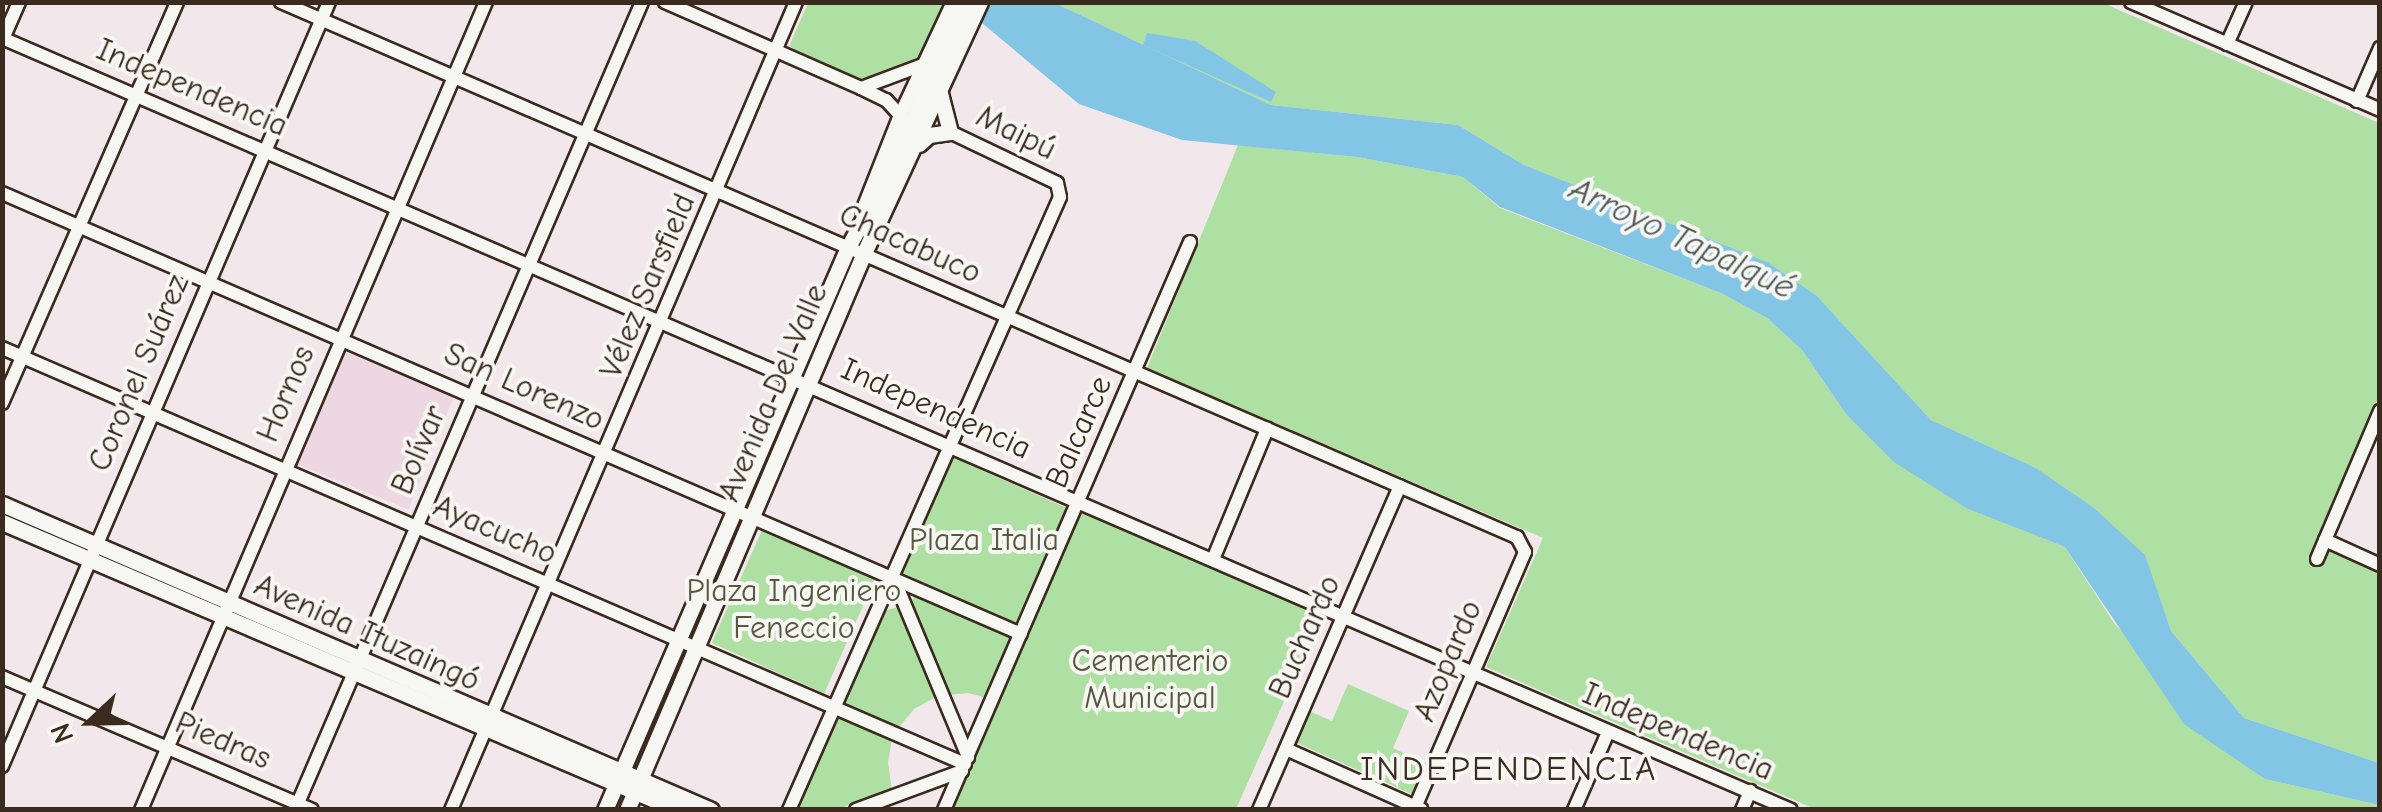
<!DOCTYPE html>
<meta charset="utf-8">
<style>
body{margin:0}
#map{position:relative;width:2382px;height:812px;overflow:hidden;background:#f2e8eb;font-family:"Comic Neue",sans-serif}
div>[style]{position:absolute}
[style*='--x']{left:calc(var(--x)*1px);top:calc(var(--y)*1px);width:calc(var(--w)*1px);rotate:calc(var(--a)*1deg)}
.built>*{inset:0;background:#edd7e3;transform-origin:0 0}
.green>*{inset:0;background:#ade0a2;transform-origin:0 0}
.water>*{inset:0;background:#83c5e4}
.roads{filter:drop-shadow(2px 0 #3b2a1e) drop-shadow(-2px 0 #3b2a1e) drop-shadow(0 2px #3b2a1e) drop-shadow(0 -2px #3b2a1e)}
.minor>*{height:12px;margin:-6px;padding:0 6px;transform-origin:6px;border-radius:6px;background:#f6f6f2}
.major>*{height:15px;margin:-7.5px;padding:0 7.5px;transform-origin:7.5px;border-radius:7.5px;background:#f6f6f2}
span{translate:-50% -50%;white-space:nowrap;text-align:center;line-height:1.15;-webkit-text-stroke:8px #f6f6f2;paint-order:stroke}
.street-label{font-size:32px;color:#3b2a1e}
.park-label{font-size:32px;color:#58583f}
.water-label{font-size:35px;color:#515859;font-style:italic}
.neighbourhood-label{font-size:35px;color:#3b2a1e;letter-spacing:2.5px}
.frame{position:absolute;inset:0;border:5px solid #3b2a1e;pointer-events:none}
.north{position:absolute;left:40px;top:672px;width:100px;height:100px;-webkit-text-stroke:8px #f6f6f2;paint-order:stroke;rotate:248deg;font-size:28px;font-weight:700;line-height:40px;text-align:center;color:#3b2a1e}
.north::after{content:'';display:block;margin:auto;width:35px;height:45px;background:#3b2a1e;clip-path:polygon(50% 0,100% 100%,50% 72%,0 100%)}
</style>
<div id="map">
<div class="built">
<i style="left:340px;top:350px;width:123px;height:122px;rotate:22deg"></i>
</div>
<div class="green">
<i style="clip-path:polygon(808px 3px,944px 3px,917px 63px,865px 82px,794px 52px,790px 44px)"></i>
<i style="clip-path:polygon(1055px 3px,2103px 3px,2379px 123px,2379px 396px,2319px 541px,2379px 572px,2379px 763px,2244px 718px,2171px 631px,2144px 555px,2093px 508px,2036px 468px,1931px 420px,1816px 295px,1767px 262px,1524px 165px,1458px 125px,1271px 105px)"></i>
<i style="clip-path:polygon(1238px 145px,1357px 157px,1463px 177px,1500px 208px,1721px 293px,1767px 318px,1802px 350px,1846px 414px,1968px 509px,2065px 547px,2114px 623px,2251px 769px,2265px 779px,2379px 805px,2379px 809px,1815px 809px,1486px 667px,1543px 538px,1147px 368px)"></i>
<i style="left:954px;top:458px;width:123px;height:126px;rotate:24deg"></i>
<i style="clip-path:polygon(1081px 508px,1323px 614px,1236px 809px,951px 810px)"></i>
<i style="left:763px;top:528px;width:123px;height:126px;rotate:24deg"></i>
<i style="clip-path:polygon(918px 595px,1014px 637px,987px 698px,968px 693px,948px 695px,910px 601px)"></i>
<i style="clip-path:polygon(898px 607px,936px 697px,914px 709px,899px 727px,842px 703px,884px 611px)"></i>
<i style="clip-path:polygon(1348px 684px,1409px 711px,1393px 748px,1425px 763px,1412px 794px,1295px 742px,1309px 711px,1332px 721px)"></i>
<i style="clip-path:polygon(838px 714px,892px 738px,888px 763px,892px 790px,838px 809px,795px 810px)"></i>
</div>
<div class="water">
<i style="clip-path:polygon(958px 3px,1055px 3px,1271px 105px,1458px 125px,1524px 165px,1767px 262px,1816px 295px,1931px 420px,2036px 468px,2094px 508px,2145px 555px,2171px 631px,2244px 718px,2379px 763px,2379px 805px,2265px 779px,2184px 724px,2065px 547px,1968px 509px,1894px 462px,1846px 414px,1802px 350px,1767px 318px,1721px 293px,1500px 207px,1463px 177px,1357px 157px,1182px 140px,1079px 104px)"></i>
<i style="clip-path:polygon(1147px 33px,1195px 41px,1276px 92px,1271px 102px,1143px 45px)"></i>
</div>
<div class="roads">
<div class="minor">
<i style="--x:281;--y:2;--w:1347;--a:23.41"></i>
<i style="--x:1517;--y:537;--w:17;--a:62"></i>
<i style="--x:1525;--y:552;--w:281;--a:113.3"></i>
<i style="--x:665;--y:2;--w:214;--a:23.7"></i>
<i style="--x:861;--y:88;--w:28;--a:26"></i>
<i style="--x:886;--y:100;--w:21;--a:47"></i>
<i style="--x:2131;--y:2;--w:271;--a:23.4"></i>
<i style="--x:2;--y:38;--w:1948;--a:23.34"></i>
<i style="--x:2;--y:41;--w:43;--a:-66.4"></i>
<i style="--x:2227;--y:44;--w:46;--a:-65.7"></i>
<i style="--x:861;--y:88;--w:66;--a:-20.4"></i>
<i style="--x:2357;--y:101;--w:58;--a:-66.5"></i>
<i style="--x:2;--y:193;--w:1110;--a:23.4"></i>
<i style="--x:862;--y:211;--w:103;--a:-68.4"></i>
<i style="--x:900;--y:115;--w:125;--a:-64.9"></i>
<i style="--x:2;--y:348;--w:1049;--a:23.36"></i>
<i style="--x:2;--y:403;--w:438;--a:-66.4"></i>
<i style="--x:2325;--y:540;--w:60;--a:24.4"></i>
<i style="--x:1214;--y:557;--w:139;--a:-67.5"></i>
<i style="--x:2317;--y:559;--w:161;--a:-66.9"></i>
<i style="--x:894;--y:579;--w:193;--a:67.4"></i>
<i style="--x:2;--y:677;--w:337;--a:23.2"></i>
<i style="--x:1286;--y:749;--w:148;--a:24"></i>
<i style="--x:2;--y:766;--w:831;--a:-66.83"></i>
<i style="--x:141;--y:810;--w:879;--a:-66.88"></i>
<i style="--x:295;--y:810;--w:879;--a:-66.76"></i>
<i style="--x:451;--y:810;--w:879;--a:-66.88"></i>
<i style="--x:789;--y:810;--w:670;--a:-66.15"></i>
<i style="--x:1060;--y:197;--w:14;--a:-102"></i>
<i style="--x:1057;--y:183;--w:119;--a:-154.5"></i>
<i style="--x:856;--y:810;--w:113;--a:-20.2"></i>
<i style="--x:944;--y:810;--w:619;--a:-66.58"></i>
<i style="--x:1259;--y:810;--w:353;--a:-66.5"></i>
<i style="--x:1574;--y:810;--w:85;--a:-66.4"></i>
<i style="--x:1742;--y:810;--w:21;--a:-67"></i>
</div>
<div class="major">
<i style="--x:919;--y:144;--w:13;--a:-42"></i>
<i style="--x:929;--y:135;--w:21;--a:-8"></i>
<i style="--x:950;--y:132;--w:40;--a:-104.4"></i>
<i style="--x:2;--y:504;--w:772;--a:23.34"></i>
<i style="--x:2;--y:522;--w:735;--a:23.08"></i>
<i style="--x:605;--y:810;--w:613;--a:-66.65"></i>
<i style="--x:848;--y:247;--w:66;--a:-61.1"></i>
<i style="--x:880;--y:189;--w:205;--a:-65.6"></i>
<i style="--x:627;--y:810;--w:605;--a:-66.95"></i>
<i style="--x:864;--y:253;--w:277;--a:-65.2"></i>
</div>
</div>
<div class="street-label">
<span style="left:192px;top:88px;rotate:23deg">Independencia</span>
<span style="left:1016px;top:133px;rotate:26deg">Maipú</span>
<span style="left:910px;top:244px;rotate:24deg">Chacabuco</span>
<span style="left:648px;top:286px;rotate:-67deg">Vélez Sarsfield</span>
<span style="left:139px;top:373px;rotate:-67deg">Coronel Suárez</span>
<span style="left:524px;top:387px;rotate:24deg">San Lorenzo</span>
<span style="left:773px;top:393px;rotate:-67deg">Avenida Del Valle</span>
<span style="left:286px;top:394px;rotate:-67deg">Hornos</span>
<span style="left:936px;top:409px;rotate:24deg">Independencia</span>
<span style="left:1079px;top:432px;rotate:-66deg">Balcarce</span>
<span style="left:419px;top:450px;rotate:-67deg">Bolívar</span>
<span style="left:495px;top:530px;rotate:23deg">Ayacucho</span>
<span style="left:367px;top:633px;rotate:24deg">Avenida Ituzaingó</span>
<span style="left:1305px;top:637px;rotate:-66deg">Buchardo</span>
<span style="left:1448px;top:661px;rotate:-67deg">Azopardo</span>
<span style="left:1678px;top:732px;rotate:23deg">Independencia</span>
<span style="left:223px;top:741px;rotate:23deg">Piedras</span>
</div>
<div class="park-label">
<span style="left:984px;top:540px">Plaza Italia</span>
<span style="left:794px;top:610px">Plaza Ingeniero<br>Feneccio</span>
<span style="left:1150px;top:680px">Cementerio<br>Municipal</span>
</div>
<div class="water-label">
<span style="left:1682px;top:238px;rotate:25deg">Arroyo Tapalqué</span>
</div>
<div class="neighbourhood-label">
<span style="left:1509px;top:769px">INDEPENDENCIA</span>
</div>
<div class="frame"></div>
<div class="north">N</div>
</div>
